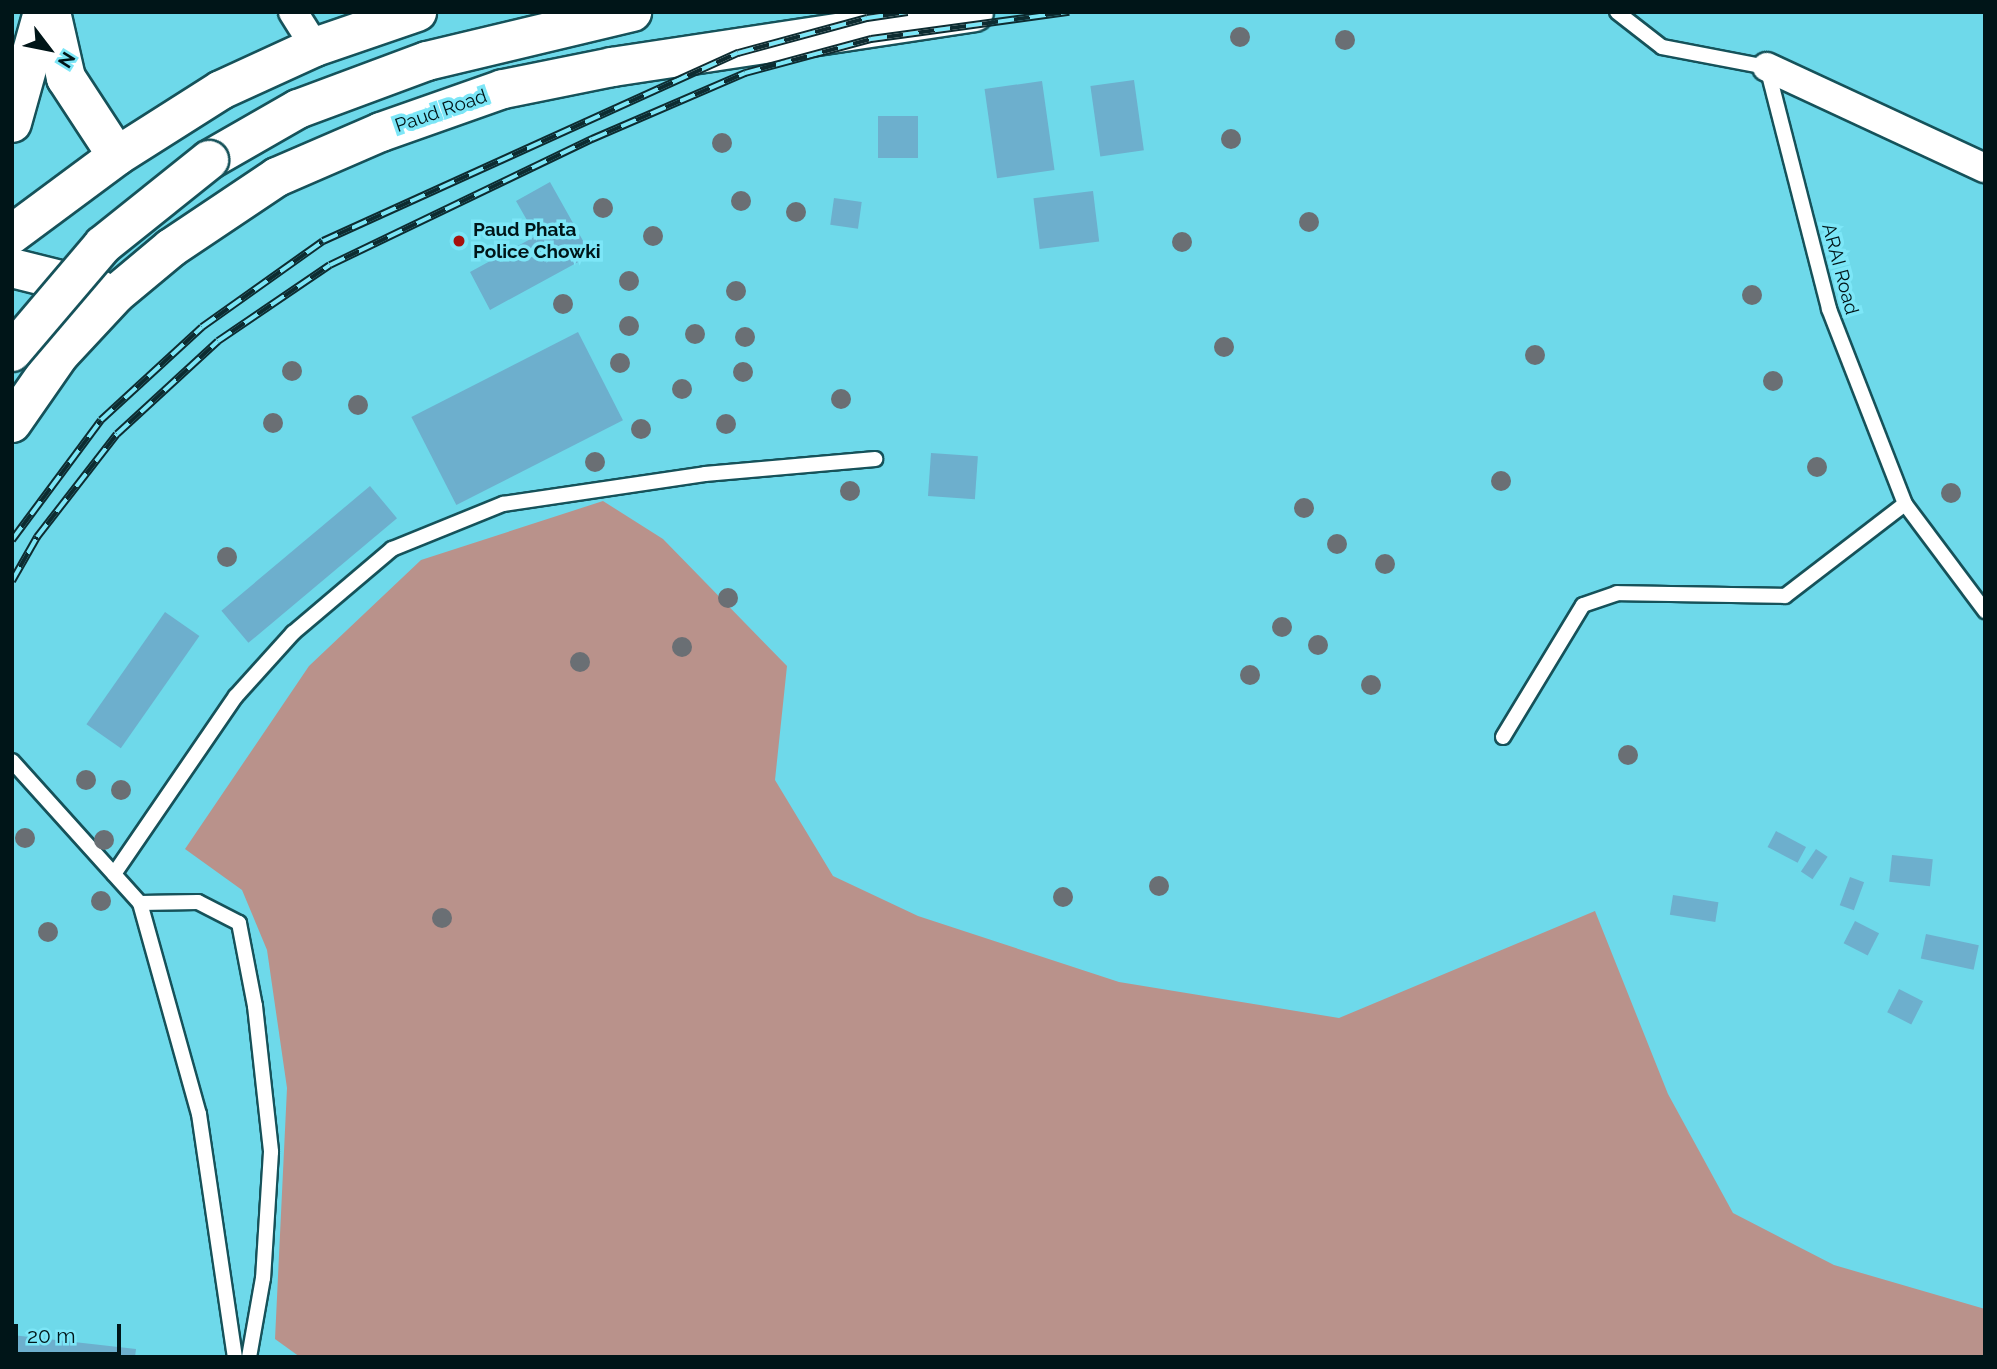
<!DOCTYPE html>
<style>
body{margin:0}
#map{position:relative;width:1997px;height:1369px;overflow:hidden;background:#6ed9ea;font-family:Raleway,sans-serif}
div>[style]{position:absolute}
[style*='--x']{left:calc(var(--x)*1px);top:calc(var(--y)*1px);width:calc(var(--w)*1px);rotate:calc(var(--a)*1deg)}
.green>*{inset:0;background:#b9928b}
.building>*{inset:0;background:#6dafcd;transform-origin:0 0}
.roads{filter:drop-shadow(2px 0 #16525a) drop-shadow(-2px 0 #16525a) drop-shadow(0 2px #16525a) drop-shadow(0 -2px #16525a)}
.lane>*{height:14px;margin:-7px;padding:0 7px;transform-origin:7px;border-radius:7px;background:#fff}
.street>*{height:28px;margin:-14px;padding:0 14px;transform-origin:14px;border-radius:14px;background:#fff}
.primary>*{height:38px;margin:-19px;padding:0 19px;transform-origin:19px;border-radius:19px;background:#fff}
.rail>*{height:8px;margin-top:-4px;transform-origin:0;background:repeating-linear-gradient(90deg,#7ce6f7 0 16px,#0d2c31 0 32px);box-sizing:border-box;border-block:2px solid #0d2c31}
.bridges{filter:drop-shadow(2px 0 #16525a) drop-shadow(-2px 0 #16525a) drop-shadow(0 2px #16525a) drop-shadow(0 -2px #16525a)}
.primary-bridge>*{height:38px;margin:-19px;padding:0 19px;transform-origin:19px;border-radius:19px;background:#fff}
.trees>*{width:20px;height:20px;margin:-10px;border-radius:50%;background:#6a6f74}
.dots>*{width:19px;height:19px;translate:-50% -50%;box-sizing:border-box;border:4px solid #7ce6f7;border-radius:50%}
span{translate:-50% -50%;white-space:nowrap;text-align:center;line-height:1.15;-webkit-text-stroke:7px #7ce6f7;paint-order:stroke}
.street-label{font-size:19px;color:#001518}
.poi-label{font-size:19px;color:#001518;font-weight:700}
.left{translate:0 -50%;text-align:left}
.frame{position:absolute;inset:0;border:14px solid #001518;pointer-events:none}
.north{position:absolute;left:14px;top:14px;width:70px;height:70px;-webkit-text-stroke:5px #7ce6f7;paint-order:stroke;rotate:122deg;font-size:19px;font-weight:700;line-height:28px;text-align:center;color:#001518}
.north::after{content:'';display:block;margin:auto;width:24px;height:32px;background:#001518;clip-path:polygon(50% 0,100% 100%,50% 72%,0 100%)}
.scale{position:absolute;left:14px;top:1324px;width:107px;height:32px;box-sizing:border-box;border:4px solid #001518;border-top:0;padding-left:9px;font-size:21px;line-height:24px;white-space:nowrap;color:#001518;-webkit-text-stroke:5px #7ce6f7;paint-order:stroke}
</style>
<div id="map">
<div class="green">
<i style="clip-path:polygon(603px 501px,663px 539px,787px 666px,775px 780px,833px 876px,918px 916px,1119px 982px,1339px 1018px,1595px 911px,1668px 1094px,1733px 1213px,1834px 1265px,1985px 1309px,1985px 1357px,300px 1357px,275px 1339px,287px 1088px,267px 950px,242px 890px,185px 849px,309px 666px,421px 560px)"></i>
</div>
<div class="building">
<i style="left:1134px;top:80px;width:71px;height:44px;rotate:82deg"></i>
<i style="left:1042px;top:81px;width:90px;height:58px;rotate:82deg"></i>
<i style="left:878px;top:116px;width:40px;height:42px"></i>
<i style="clip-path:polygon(550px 182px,591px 255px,490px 310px,470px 272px,536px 236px,516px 201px)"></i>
<i style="left:1093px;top:191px;width:51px;height:60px;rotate:83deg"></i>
<i style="left:834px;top:198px;width:28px;height:27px;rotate:8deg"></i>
<i style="left:578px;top:332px;width:99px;height:187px;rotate:63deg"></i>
<i style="left:931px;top:453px;width:47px;height:43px;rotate:4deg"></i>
<i style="left:370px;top:486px;width:42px;height:194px;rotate:50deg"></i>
<i style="left:165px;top:612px;width:42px;height:137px;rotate:35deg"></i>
<i style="left:1776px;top:831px;width:34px;height:18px;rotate:28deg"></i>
<i style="left:1816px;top:849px;width:14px;height:27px;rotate:34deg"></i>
<i style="left:1892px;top:855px;width:41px;height:27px;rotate:6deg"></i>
<i style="left:1850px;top:877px;width:15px;height:30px;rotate:20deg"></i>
<i style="left:1673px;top:895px;width:46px;height:20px;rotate:9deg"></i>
<i style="left:1855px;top:921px;width:27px;height:25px;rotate:27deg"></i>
<i style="left:1926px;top:934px;width:54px;height:25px;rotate:12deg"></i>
<i style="left:1899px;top:989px;width:27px;height:26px;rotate:27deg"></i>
<i style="clip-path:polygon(12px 1335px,136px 1349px,135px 1357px,12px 1357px)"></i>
</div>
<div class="roads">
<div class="lane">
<i style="--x:1617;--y:12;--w:57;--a:37.9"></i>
<i style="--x:1662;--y:47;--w:107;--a:10.8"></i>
<i style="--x:1767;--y:67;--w:250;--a:75.6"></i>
<i style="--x:1829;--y:309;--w:209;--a:68.7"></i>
<i style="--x:1905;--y:504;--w:134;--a:53.2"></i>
<i style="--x:1503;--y:737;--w:154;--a:-58.8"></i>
<i style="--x:1583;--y:605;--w:36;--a:-19"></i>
<i style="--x:1617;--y:593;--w:168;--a:1"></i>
<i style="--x:1785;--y:596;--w:151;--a:-37.5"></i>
<i style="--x:12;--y:761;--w:191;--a:48"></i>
<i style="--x:140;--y:903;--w:219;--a:74.4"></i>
<i style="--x:199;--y:1114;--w:246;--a:81.6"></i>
<i style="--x:114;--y:874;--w:216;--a:-55.6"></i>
<i style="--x:236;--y:696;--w:85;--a:-47.9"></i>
<i style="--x:293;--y:633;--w:130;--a:-40.3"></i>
<i style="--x:392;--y:549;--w:120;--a:-22.1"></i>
<i style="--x:503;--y:504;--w:204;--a:-8.4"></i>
<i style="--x:705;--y:474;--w:171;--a:-5"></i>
<i style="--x:140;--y:903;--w:58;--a:-1"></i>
<i style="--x:198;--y:902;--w:46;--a:27.1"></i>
<i style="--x:239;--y:923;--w:85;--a:79.1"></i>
<i style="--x:255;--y:1006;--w:147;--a:83.7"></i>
<i style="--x:271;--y:1152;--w:126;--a:93.6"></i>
<i style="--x:263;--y:1278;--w:80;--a:100"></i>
</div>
<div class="street">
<i style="--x:293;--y:12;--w:41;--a:57.8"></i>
<i style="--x:1767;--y:67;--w:240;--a:24.9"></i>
</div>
<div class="primary">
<i style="--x:51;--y:12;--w:68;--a:77.2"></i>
<i style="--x:66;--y:78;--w:93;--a:56.8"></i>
<i style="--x:12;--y:123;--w:115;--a:-74.4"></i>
<i style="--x:209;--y:160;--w:103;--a:-29.8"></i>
<i style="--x:298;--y:109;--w:138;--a:-20.4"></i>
<i style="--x:427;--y:61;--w:211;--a:-13.4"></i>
<i style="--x:12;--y:234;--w:131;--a:-36.6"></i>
<i style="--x:117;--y:156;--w:123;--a:-32.4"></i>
<i style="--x:221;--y:90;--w:103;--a:-24.6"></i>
<i style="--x:315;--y:47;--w:108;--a:-18.9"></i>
<i style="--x:12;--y:268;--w:91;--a:14"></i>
<i style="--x:12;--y:423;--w:84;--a:-55.2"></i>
<i style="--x:60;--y:354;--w:82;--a:-47"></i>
<i style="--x:116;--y:294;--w:72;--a:-39.9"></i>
<i style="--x:171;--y:248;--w:128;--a:-33.8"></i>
<i style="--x:277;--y:177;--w:113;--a:-23.4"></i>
<i style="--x:381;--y:132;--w:129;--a:-19.4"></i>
<i style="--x:503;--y:89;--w:111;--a:-11.4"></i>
<i style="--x:612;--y:67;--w:366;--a:-8.6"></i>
</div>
</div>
<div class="rail">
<i style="--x:12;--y:540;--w:149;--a:-53.4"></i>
<i style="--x:101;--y:420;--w:137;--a:-42.6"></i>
<i style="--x:202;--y:327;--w:148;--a:-35.4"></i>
<i style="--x:323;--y:241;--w:456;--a:-24.4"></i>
<i style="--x:738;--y:53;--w:134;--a:-15.2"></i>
<i style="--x:867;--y:18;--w:41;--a:-8.3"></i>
<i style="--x:12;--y:581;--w:51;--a:-60.4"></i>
<i style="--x:37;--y:537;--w:130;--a:-52.2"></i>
<i style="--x:117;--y:434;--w:137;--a:-42.6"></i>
<i style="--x:218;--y:341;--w:135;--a:-34.2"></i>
<i style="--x:330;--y:265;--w:291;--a:-25.7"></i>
<i style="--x:592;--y:139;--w:167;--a:-23.3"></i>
<i style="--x:745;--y:73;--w:131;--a:-15.1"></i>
<i style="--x:871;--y:39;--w:200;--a:-7.8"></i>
</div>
<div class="bridges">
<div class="primary-bridge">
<i style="--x:12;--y:352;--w:140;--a:-49.6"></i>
<i style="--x:103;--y:245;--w:136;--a:-38.7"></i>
</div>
</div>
<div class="trees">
<i style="left:1240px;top:37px"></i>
<i style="left:1345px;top:40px"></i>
<i style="left:1231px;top:139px"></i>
<i style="left:722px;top:143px"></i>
<i style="left:741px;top:201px"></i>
<i style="left:603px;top:208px"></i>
<i style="left:796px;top:212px"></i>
<i style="left:1309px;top:222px"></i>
<i style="left:653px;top:236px"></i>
<i style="left:1182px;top:242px"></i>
<i style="left:629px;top:281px"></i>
<i style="left:736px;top:291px"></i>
<i style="left:1752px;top:295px"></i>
<i style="left:563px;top:304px"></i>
<i style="left:629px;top:326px"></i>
<i style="left:695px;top:334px"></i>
<i style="left:745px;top:337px"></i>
<i style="left:1224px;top:347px"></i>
<i style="left:1535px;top:355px"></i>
<i style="left:620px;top:363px"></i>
<i style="left:292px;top:371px"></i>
<i style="left:743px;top:372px"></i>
<i style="left:1773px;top:381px"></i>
<i style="left:682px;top:389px"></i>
<i style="left:841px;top:399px"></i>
<i style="left:358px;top:405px"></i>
<i style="left:273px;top:423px"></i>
<i style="left:726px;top:424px"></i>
<i style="left:641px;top:429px"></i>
<i style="left:595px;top:462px"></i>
<i style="left:1817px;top:467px"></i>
<i style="left:1501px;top:481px"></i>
<i style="left:850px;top:491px"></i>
<i style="left:1951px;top:493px"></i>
<i style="left:1304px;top:508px"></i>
<i style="left:1337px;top:544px"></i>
<i style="left:227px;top:557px"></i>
<i style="left:1385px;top:564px"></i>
<i style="left:728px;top:598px"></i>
<i style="left:1282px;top:627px"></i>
<i style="left:1318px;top:645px"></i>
<i style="left:682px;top:647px"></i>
<i style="left:580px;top:662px"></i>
<i style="left:1250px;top:675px"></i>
<i style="left:1371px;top:685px"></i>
<i style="left:1628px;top:755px"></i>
<i style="left:86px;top:780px"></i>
<i style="left:121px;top:790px"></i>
<i style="left:25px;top:838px"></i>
<i style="left:104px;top:840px"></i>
<i style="left:1159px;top:886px"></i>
<i style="left:1063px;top:897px"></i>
<i style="left:101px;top:901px"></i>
<i style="left:442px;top:918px"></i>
<i style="left:48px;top:932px"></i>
</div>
<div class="dots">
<i style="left:459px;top:241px;background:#a6120d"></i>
</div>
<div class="street-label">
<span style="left:441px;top:111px;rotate:-19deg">Paud Road</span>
<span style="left:1840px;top:269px;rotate:75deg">ARAI Road</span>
</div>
<div class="poi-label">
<span class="left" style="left:473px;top:241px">Paud Phata<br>Police Chowki</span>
</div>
<div class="frame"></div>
<div class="north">N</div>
<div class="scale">20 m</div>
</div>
